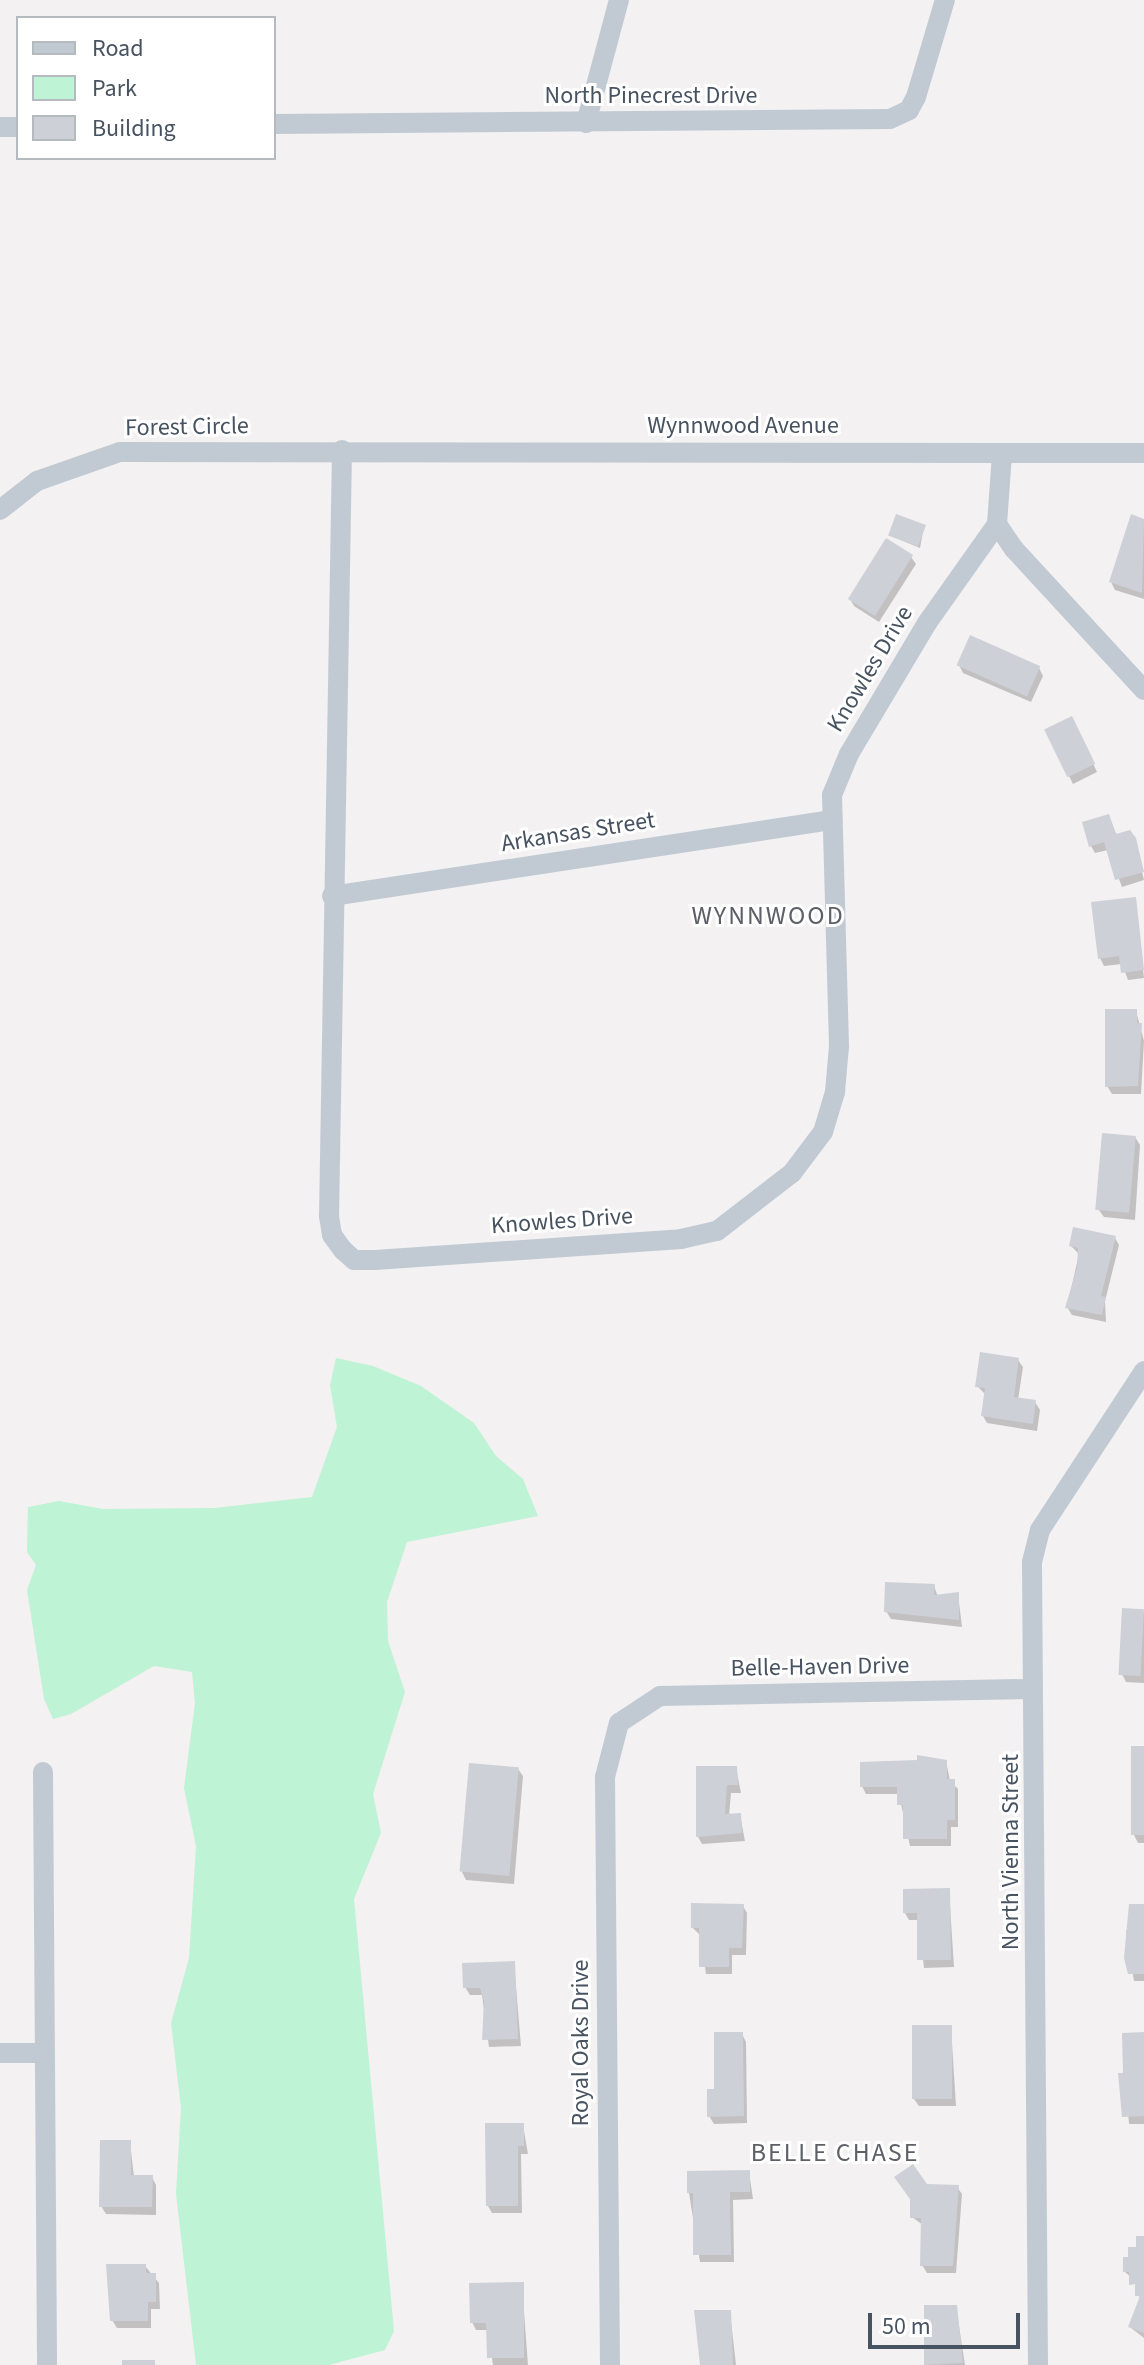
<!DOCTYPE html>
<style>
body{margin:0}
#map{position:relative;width:1144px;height:2365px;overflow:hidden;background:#f3f1f1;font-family:"Source Sans 3",sans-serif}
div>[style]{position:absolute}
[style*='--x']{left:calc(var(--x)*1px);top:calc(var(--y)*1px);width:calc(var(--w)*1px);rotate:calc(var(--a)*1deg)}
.green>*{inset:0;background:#bef3d5}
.shadow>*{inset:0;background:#0003}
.building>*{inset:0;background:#cdd0d6;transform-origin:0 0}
.street>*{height:20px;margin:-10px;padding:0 10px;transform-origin:10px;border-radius:10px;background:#c1cad3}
span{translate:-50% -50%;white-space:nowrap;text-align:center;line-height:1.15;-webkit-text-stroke:6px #fff;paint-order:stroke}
.street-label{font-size:24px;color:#475360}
.neighbourhood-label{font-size:26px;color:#5d6167;letter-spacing:2px}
.legend{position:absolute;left:16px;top:16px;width:260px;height:144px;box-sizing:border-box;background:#fff;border:2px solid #b5babf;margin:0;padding:10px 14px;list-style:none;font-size:24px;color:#475360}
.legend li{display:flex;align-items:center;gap:16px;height:40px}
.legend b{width:40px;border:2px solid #b5babf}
.scale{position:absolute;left:868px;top:2313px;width:152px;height:36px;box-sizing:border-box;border:4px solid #475360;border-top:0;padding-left:10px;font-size:24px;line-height:28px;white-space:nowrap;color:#475360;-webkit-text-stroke:6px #fff;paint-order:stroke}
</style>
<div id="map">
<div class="green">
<i style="clip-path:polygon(336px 1358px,373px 1366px,421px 1386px,474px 1423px,496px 1456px,523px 1479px,538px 1516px,407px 1542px,387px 1602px,388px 1641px,405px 1692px,373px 1794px,381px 1833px,354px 1899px,394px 2331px,385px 2350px,329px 2365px,196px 2365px,176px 2194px,181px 2108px,171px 2023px,189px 1958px,196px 1846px,184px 1788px,195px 1703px,192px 1672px,154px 1666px,71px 1714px,53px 1719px,44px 1699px,27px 1590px,36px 1565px,27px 1552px,28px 1507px,59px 1501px,103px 1509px,215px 1508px,312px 1497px,337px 1427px,330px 1385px)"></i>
</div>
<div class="shadow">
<i style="clip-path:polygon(1132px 517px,1144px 521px,1144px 599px,1115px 590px,1111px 582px)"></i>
<i style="clip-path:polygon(924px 526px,920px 548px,891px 536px)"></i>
<i style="clip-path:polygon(911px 557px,916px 564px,879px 622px,854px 606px,850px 599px)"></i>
<i style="clip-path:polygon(959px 665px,1039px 668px,1043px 676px,1031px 702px,963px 673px)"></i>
<i style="clip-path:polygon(1076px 726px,1097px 772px,1073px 784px,1069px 776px)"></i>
<i style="clip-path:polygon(1109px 817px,1117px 836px,1134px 840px,1144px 880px,1122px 887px,1108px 850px,1095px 853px,1091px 846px)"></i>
<i style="clip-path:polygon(1135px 899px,1144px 978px,1128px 980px,1122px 964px,1104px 966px,1100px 958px)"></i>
<i style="clip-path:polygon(1136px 1011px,1144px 1041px,1141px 1094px,1112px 1094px,1107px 1086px)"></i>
<i style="clip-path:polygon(1135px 1137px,1140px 1145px,1135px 1220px,1104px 1217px,1099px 1210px)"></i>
<i style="clip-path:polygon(1115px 1238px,1119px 1245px,1105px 1301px,1106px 1322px,1072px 1315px,1067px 1307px,1079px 1254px,1071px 1246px)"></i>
<i style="clip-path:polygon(1018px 1360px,1023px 1367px,1018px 1400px,1035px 1402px,1040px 1410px,1037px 1431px,987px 1423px,983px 1416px,986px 1395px,977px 1386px)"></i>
<i style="clip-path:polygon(934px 1586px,938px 1597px,958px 1594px,962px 1627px,891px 1619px,886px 1611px)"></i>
<i style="clip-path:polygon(1144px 1611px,1144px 1683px,1126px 1682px,1122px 1674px)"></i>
<i style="clip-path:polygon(1144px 1748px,1144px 1843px,1138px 1843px,1134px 1835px)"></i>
<i style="clip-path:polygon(946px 1761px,950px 1781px,958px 1789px,958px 1827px,951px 1827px,951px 1846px,910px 1846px,899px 1794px,866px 1794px,862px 1786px,919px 1762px)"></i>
<i style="clip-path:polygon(736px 1768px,741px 1793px,731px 1793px,729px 1816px,740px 1815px,745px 1841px,702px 1844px,698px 1837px)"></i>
<i style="clip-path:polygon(518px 1769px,523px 1776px,514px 1884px,466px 1880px,462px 1872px)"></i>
<i style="clip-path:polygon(949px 1890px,954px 1967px,924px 1968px,919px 1920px,909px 1920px,905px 1913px)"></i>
<i style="clip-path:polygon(743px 1906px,747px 1913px,746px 1955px,732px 1955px,732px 1974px,706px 1974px,701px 1936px,693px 1928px)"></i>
<i style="clip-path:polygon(1144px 1906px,1144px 1981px,1134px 1981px,1126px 1931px)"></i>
<i style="clip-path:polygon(514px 1963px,521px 2046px,489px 2047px,482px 1995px,470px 1995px,465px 1987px)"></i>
<i style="clip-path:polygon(951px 2027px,956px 2106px,919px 2106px,914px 2099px)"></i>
<i style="clip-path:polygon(742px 2034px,746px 2042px,747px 2123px,714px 2124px,709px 2116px,716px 2091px)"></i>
<i style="clip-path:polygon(1144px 2034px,1144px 2124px,1129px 2124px,1125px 2075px)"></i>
<i style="clip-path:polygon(523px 2125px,528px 2154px,521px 2154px,522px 2213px,492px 2213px,488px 2206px)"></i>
<i style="clip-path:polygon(130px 2142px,134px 2177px,152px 2177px,156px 2185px,156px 2215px,106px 2214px,101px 2206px)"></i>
<i style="clip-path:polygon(749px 2172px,753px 2199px,733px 2200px,734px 2262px,700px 2262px,689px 2193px)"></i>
<i style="clip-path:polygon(926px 2186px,957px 2187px,962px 2194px,956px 2273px,927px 2273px,922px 2265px,923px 2225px,912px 2217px)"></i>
<i style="clip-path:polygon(1144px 2238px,1144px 2338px,1130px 2327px,1142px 2304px,1133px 2279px,1125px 2272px)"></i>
<i style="clip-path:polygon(145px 2266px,159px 2283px,160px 2309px,151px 2309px,151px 2328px,117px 2328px,112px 2320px)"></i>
<i style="clip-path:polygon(522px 2284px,528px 2365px,493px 2365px,488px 2330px,476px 2330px,472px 2322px)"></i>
<i style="clip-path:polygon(926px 2307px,956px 2307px,965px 2365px,926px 2365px)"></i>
<i style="clip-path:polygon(730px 2312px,736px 2365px,701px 2365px)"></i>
</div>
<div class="building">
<i style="left:896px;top:514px;width:32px;height:23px;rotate:20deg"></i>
<i style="clip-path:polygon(1131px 514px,1144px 519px,1142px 593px,1109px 582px)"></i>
<i style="left:886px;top:538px;width:32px;height:72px;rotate:32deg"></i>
<i style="left:970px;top:635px;width:77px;height:33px;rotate:24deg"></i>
<i style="left:1072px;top:716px;width:53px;height:31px;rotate:64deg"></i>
<i style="clip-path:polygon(1109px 814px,1116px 834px,1130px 830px,1136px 838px,1144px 872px,1115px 880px,1104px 842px,1089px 847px,1082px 822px)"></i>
<i style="clip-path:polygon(1136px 897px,1144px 970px,1121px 973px,1119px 956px,1098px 959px,1091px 902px)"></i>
<i style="clip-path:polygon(1105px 1009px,1137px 1009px,1137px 1023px,1142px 1023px,1138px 1086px,1105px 1087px)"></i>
<i style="left:1102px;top:1133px;width:34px;height:77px;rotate:5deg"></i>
<i style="clip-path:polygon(1073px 1227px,1116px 1236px,1101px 1296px,1106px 1297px,1102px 1315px,1065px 1308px,1077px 1268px,1078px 1248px,1069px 1246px)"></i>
<i style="clip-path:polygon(980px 1352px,1019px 1358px,1014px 1397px,1036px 1400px,1033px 1424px,981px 1416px,985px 1388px,975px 1387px)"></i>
<i style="clip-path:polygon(885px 1582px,935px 1584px,934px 1595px,959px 1592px,959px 1620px,884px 1612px)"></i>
<i style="left:1122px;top:1608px;width:22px;height:67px;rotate:3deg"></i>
<i style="left:1131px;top:1746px;width:13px;height:89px"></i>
<i style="clip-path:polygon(917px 1755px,947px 1760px,947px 1779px,955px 1779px,955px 1820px,947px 1820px,947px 1839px,903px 1839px,903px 1805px,897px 1805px,897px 1787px,860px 1787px,860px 1762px,917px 1760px)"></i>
<i style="left:469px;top:1763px;width:50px;height:109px;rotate:5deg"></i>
<i style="clip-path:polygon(696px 1766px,737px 1766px,738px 1785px,727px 1785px,725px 1814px,741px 1813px,742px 1833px,696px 1837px)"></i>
<i style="clip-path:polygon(950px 1888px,951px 1960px,917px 1960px,917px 1913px,903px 1913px,903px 1889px)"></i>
<i style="clip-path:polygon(691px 1903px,744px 1904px,742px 1948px,729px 1948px,729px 1967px,699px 1967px,699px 1928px,691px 1928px)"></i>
<i style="clip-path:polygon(1129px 1904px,1144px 1904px,1144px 1974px,1128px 1974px,1124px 1958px)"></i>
<i style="clip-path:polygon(515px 1961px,518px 2039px,482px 2040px,484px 2001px,480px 1988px,463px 1988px,462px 1963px)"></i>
<i style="left:912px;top:2025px;width:40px;height:74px"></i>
<i style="clip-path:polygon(714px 2032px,743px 2032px,744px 2116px,707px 2117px,707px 2089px,714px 2089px)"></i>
<i style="clip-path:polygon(1144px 2032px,1144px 2116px,1122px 2117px,1118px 2073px,1123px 2073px,1122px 2033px)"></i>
<i style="clip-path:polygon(485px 2123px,524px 2123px,524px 2146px,518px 2146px,518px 2206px,486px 2206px)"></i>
<i style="clip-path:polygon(100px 2140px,131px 2140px,131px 2175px,153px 2175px,152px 2207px,99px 2207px)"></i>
<i style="clip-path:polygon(913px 2164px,927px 2184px,959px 2185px,953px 2266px,920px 2266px,921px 2218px,910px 2218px,910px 2199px,894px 2177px)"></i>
<i style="clip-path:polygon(750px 2170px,750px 2192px,730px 2192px,731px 2255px,693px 2255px,693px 2193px,687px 2193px,687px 2171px)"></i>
<i style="clip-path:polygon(1136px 2236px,1144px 2236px,1144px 2333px,1128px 2327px,1140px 2296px,1135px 2296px,1135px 2284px,1129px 2285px,1129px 2272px,1123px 2272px,1123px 2257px,1128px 2257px,1128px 2247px,1136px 2247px)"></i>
<i style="clip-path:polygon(106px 2264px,146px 2264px,146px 2273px,156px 2273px,156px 2302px,148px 2302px,148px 2321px,110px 2321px)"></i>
<i style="clip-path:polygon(524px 2282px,524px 2358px,487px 2358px,486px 2323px,470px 2323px,469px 2283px)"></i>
<i style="clip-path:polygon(924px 2305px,957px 2305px,963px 2363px,924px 2365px)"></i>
<i style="clip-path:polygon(694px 2310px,731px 2310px,733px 2365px,700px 2365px)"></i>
<i style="left:122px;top:2360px;width:33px;height:5px"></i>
</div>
<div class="street">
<i style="--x:586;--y:123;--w:127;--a:-75"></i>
<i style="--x:274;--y:124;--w:616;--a:-0.47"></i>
<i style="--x:890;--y:119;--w:21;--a:-25"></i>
<i style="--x:909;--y:110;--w:15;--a:-62"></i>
<i style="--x:916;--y:97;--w:101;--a:-73.4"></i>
<i style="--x:0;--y:127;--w:18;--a:0"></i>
<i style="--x:342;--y:450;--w:766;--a:90.97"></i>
<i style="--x:329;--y:1216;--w:19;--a:81"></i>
<i style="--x:332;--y:1235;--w:19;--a:54"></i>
<i style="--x:343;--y:1250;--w:15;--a:42"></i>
<i style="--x:354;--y:1260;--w:21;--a:0"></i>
<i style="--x:375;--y:1260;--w:307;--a:-3.9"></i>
<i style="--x:681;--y:1239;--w:37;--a:-13"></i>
<i style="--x:717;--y:1231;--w:95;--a:-37.7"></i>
<i style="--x:792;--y:1173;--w:51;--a:-52.9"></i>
<i style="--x:823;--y:1132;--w:42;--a:-73.3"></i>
<i style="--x:835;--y:1092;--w:46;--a:-85"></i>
<i style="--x:839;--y:1046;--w:251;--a:-91.6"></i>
<i style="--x:832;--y:795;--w:44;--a:-67.5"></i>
<i style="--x:849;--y:754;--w:152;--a:-59.2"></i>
<i style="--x:927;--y:623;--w:121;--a:-54.7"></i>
<i style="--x:997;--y:524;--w:70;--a:-85.9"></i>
<i style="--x:0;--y:510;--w:47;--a:-38.1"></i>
<i style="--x:37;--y:481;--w:88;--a:-19.3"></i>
<i style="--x:120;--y:452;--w:1024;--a:0.06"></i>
<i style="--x:997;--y:524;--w:30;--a:56"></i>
<i style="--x:1014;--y:549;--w:192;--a:47.3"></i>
<i style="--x:332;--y:896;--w:506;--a:-8.64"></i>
<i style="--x:43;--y:1772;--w:593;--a:89.61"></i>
<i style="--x:0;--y:2053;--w:44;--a:0"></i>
<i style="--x:610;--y:2365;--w:588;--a:-90.49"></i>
<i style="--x:605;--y:1777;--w:56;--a:-75.5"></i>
<i style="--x:619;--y:1723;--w:49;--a:-33.4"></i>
<i style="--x:660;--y:1696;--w:371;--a:-1.1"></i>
<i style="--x:1038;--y:2365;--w:803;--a:-90.43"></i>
<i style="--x:1032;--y:1562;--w:33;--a:-76"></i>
<i style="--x:1040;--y:1530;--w:190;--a:-56.8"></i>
</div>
<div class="street-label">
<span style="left:651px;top:96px">North Pinecrest Drive</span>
<span style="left:743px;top:426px">Wynnwood Avenue</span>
<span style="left:187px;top:427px;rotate:-1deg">Forest Circle</span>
<span style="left:870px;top:669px;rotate:-59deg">Knowles Drive</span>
<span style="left:578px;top:832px;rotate:-9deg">Arkansas Street</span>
<span style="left:562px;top:1221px;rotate:-4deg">Knowles Drive</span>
<span style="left:820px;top:1667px;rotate:-1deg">Belle-Haven Drive</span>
<span style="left:1011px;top:1852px;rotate:-90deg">North Vienna Street</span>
<span style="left:581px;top:2043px;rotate:-90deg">Royal Oaks Drive</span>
</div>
<div class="neighbourhood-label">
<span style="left:768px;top:916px">WYNNWOOD</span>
<span style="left:835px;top:2153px">BELLE CHASE</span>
</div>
<ul class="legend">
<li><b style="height:10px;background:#c1cad3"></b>Road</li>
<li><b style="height:22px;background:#bef3d5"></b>Park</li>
<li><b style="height:22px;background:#cdd0d6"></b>Building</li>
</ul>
<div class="scale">50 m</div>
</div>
